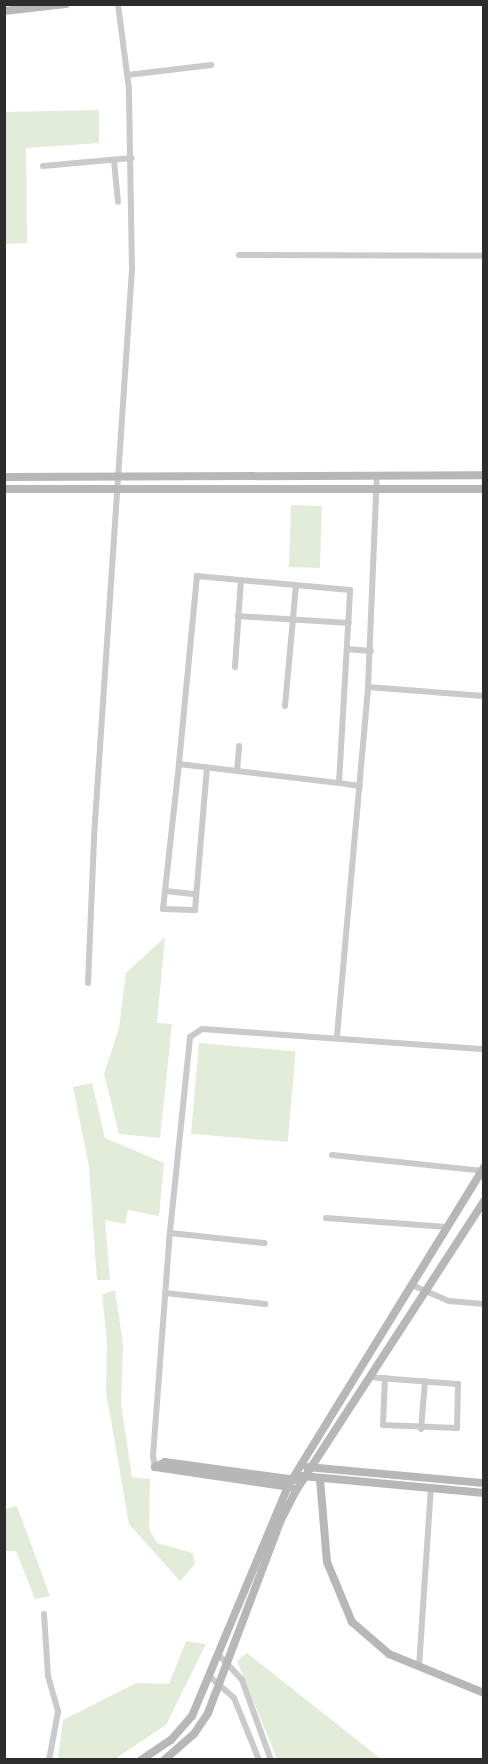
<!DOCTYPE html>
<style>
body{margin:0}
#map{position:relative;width:488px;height:1764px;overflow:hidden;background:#fff;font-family:Inter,sans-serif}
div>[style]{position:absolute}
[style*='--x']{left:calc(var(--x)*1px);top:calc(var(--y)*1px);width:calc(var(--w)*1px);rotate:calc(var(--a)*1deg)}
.green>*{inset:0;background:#e3ecd9;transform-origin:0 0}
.street>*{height:6px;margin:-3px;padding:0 3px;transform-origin:3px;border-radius:3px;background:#cacaca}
.secondary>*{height:8px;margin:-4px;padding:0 4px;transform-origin:4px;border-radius:4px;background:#b7b7b7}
span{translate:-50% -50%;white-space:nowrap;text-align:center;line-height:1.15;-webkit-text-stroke:6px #fff;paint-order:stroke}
.frame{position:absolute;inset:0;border:6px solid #2d2d2d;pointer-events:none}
</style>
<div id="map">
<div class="green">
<i style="clip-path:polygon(99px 110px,99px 143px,26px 148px,27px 243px,5px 244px,5px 112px)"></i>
<i style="left:291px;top:505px;width:31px;height:62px;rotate:2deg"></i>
<i style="clip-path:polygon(165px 937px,157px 1023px,172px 1024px,160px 1138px,119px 1134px,104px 1074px,119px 1028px,126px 973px)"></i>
<i style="left:199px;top:1043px;width:97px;height:91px;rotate:5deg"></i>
<i style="clip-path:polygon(92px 1083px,105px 1138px,164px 1163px,159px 1216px,128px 1210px,125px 1224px,105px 1220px,110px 1280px,97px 1280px,89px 1167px,73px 1087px)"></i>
<i style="clip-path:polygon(115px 1290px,123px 1344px,121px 1403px,132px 1477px,150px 1479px,149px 1529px,157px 1543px,193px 1553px,195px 1564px,180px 1581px,129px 1524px,106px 1392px,107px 1342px,102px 1295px)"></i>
<i style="clip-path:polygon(17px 1506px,50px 1596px,35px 1599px,16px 1551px,5px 1551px,5px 1509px)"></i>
<i style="clip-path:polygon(186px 1641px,206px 1644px,166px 1725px,115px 1759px,58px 1759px,63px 1720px,136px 1683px,169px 1684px)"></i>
<i style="clip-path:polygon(247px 1653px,381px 1759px,277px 1759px,237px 1661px)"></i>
</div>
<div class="street">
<i style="--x:127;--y:75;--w:85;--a:-6.8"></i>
<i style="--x:114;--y:160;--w:42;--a:84.6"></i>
<i style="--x:43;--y:166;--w:89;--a:-5.1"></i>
<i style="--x:239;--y:255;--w:245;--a:0.2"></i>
<i style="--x:238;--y:616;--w:111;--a:3.6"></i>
<i style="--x:347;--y:649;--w:24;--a:5"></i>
<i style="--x:235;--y:667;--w:87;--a:-86.1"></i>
<i style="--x:368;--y:687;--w:116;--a:4.4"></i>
<i style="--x:285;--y:706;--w:121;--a:-84.8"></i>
<i style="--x:179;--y:764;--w:146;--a:96.3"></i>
<i style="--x:163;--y:909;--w:32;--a:2"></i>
<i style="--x:195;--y:910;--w:143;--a:-85.2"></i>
<i style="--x:237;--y:771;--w:25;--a:-85"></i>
<i style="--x:339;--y:783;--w:193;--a:-86.7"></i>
<i style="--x:350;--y:590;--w:154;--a:-174.8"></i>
<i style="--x:197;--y:576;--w:189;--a:95.5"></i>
<i style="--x:179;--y:764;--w:168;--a:6.8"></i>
<i style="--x:346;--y:784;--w:14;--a:8"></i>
<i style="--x:165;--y:891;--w:31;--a:6"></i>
<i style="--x:88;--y:983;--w:146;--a:-87.6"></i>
<i style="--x:94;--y:837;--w:569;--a:-86.17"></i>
<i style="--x:132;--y:269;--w:180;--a:-91"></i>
<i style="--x:129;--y:89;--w:86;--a:-97.4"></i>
<i style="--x:337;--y:1036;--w:350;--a:-84.9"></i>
<i style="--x:368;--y:687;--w:212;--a:-87.6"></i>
<i style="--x:332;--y:1155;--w:152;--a:6"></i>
<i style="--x:326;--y:1218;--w:121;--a:4.3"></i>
<i style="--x:170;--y:1233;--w:95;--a:6.1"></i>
<i style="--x:412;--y:1285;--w:40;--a:23.4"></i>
<i style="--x:449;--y:1301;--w:35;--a:5"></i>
<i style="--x:165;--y:1293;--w:101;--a:6.3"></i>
<i style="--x:371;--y:1377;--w:9;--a:6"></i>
<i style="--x:380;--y:1378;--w:77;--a:4.5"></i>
<i style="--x:457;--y:1384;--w:1;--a:0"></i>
<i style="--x:458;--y:1384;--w:44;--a:91.3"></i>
<i style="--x:457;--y:1428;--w:74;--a:-177.7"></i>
<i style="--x:383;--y:1425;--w:47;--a:-87.6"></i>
<i style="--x:421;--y:1429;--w:48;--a:-85.2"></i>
<i style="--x:155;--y:1467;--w:11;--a:-100"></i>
<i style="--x:153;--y:1456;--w:216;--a:-85.7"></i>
<i style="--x:169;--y:1241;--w:205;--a:-84.1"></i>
<i style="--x:190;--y:1037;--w:14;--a:-34"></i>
<i style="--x:202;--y:1029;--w:283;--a:4.1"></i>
<i style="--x:44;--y:1614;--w:62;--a:86.3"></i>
<i style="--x:48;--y:1676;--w:37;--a:74"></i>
<i style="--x:58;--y:1712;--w:49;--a:100.6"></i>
<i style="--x:218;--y:1654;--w:35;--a:47"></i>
<i style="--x:242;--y:1680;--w:85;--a:70.1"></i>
<i style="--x:419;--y:1667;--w:179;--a:-86.2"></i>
<i style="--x:209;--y:1676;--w:33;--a:41"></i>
<i style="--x:234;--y:1698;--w:67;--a:68"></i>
</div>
<div class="secondary">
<i style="--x:4;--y:11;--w:62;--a:-6.4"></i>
<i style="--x:4;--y:477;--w:480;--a:-0.2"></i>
<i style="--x:4;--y:489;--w:480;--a:0"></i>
<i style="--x:155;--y:1467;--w:11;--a:-27"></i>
<i style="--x:165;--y:1462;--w:133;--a:7.8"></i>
<i style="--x:155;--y:1467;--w:137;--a:8.4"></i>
<i style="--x:307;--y:1467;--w:178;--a:5.2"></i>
<i style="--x:302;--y:1476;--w:183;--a:5.3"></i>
<i style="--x:320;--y:1479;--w:83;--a:85.2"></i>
<i style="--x:327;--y:1562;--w:65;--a:67.4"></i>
<i style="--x:352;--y:1622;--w:49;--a:40.9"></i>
<i style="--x:389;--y:1654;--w:103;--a:22.3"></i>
<i style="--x:141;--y:1760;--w:36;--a:-34"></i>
<i style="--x:171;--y:1740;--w:32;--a:-49"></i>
<i style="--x:192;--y:1716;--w:249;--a:-67.3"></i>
<i style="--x:288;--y:1486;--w:374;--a:-58.4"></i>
<i style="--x:164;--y:1760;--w:40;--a:-41"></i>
<i style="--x:194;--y:1734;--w:25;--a:-56"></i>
<i style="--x:208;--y:1713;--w:204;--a:-69.3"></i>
<i style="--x:280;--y:1522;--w:37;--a:-63"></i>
<i style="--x:297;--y:1489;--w:343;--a:-57"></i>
</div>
<div class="frame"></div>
</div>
